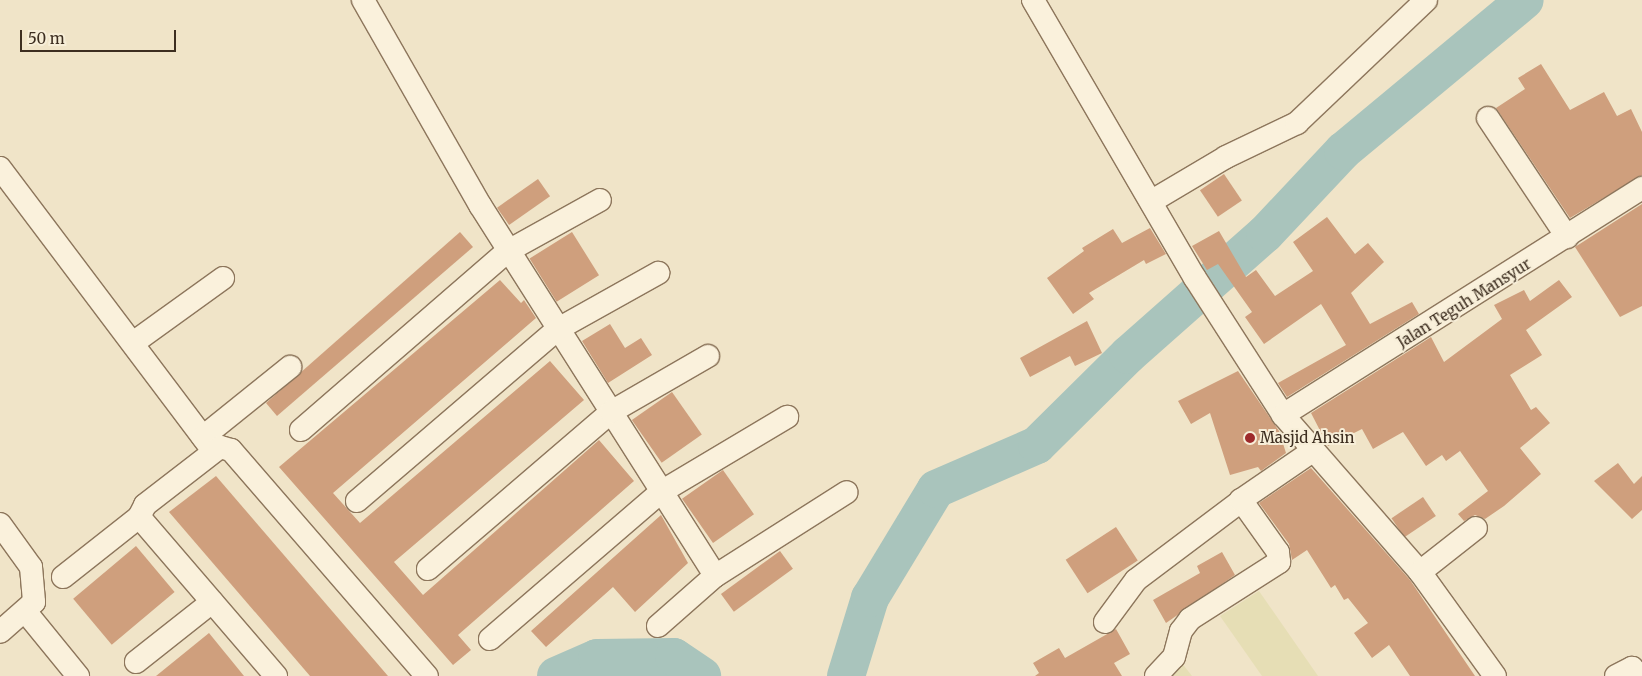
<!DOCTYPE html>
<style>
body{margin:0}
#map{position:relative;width:1642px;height:676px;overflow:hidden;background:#f0e4c8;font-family:Merriweather,serif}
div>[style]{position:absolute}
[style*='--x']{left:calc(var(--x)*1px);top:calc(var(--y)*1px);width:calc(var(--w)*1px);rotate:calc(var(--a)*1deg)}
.farmland>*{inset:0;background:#e6deb5}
.river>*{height:38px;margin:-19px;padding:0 19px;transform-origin:19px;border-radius:19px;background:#a9c4bc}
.building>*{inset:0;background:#cf9f7d;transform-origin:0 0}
.roads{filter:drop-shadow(1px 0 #8d765c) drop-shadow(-1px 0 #8d765c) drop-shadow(0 1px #8d765c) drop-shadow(0 -1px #8d765c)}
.street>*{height:22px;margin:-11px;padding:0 11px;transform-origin:11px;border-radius:11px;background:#faf1dc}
.dots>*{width:14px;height:14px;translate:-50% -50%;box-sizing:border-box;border:2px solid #f7eed8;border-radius:50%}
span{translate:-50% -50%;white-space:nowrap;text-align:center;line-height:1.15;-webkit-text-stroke:4px #f7eed8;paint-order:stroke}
.street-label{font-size:15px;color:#3d2e20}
.poi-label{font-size:15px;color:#3d2e20}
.left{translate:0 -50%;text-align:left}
.scale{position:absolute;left:20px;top:30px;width:156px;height:22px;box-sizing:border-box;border:2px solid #3d2e20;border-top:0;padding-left:6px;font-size:15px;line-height:18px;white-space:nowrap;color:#3d2e20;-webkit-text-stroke:4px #f7eed8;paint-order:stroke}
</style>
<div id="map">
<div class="farmland">
<i style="clip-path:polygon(1259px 591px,1318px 676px,1262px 676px,1220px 616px)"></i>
<i style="clip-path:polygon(1181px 662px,1192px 676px,1164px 676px)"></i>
</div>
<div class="river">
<i style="--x:556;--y:676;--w:45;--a:-23.7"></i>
<i style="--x:597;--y:658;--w:77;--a:-0.7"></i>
<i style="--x:674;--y:657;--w:34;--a:34"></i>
<i style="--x:846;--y:676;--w:82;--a:-72.9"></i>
<i style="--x:870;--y:598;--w:127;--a:-58.8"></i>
<i style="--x:936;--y:489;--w:110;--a:-23.5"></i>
<i style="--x:1037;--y:445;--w:128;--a:-44.7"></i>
<i style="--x:1128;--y:355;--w:183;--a:-41.5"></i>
<i style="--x:1265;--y:234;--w:114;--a:-46.8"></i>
<i style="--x:1343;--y:151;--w:236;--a:-39.7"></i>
</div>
<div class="building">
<i style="clip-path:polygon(1541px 64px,1570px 110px,1604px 92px,1617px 116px,1631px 109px,1642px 132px,1642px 175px,1570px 218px,1496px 108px,1525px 89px,1518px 78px)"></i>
<i style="left:1224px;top:174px;width:32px;height:29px;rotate:56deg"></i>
<i style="left:538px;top:179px;width:21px;height:50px;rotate:55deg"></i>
<i style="clip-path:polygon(1642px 204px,1642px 306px,1620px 317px,1575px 247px)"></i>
<i style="clip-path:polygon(1327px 217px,1355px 254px,1368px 243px,1384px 262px,1351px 293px,1370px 324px,1412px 302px,1419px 314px,1287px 397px,1278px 383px,1346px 345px,1321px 304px,1264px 344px,1245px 317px,1252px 312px,1218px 264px,1207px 270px,1192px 246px,1219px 231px,1246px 277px,1256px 270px,1275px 296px,1313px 271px,1293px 242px)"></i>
<i style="clip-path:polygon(1150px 228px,1166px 254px,1146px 264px,1144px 260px,1089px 293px,1094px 299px,1073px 314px,1047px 278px,1084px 251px,1082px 248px,1113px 229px,1122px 243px)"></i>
<i style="clip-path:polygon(460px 232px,473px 247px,277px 416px,266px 403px)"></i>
<i style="left:572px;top:232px;width:51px;height:50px;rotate:58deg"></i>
<i style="clip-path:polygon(500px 280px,521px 303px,524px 300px,536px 318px,333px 493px,360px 523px,550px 361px,584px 400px,394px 562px,423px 595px,599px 440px,634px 481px,458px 635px,471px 650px,453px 665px,279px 467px)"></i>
<i style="clip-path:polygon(1559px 280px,1572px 297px,1526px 330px,1542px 355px,1510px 375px,1531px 410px,1536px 407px,1550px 423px,1520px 448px,1541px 474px,1504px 506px,1485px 519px,1475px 515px,1464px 521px,1458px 514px,1488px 491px,1460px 451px,1446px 461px,1442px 455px,1426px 466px,1403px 432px,1373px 449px,1362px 429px,1328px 446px,1311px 413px,1431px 337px,1444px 362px,1502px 319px,1494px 305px,1524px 290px,1530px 301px)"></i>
<i style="clip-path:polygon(1087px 321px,1102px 353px,1075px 366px,1070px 356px,1030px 377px,1020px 358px)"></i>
<i style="clip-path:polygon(610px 324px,625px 348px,641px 338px,652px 355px,608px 383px,582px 341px)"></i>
<i style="clip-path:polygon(1238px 371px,1279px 431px,1286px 453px,1261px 471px,1258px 467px,1230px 475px,1210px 413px,1191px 424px,1178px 401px)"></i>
<i style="left:672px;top:392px;width:52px;height:49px;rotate:55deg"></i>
<i style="clip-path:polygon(1618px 463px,1634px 484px,1642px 476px,1642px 510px,1632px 519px,1594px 481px)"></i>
<i style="clip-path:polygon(1311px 468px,1410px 580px,1475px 676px,1410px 676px,1389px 645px,1372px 658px,1354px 633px,1368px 623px,1348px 598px,1344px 600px,1335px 585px,1331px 588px,1307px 550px,1292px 560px,1289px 544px,1259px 503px)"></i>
<i style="left:723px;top:470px;width:54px;height:50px;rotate:55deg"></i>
<i style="clip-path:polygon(216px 476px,388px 676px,310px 676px,169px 512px)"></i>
<i style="left:1423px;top:497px;width:23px;height:38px;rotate:56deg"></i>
<i style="clip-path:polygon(661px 515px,688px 563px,635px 612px,613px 587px,546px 647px,531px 631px)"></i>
<i style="left:1116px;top:527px;width:40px;height:60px;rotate:57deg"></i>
<i style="left:136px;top:546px;width:60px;height:82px;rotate:50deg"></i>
<i style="left:780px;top:551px;width:22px;height:73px;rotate:54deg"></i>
<i style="clip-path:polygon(1222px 552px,1235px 575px,1166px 623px,1153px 600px,1200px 573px,1197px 566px)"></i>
<i style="clip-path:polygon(1116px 629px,1130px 654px,1114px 663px,1122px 676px,1035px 676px,1039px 673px,1033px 663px,1059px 648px,1065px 658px)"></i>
<i style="clip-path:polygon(209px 633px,244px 676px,156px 676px)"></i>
</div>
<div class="roads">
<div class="street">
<i style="--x:363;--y:0;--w:236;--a:60.3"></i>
<i style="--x:480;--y:205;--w:439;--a:57.6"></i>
<i style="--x:1033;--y:0;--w:322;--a:59.8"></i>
<i style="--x:1195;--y:278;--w:163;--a:57.3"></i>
<i style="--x:1283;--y:415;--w:208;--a:48.9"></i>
<i style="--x:1420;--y:572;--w:128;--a:54.2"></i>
<i style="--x:1488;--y:118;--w:143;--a:56.4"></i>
<i style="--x:0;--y:168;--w:352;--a:53"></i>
<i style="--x:1152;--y:201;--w:86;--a:-30.7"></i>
<i style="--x:1226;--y:157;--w:79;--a:-25.6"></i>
<i style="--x:1297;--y:123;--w:178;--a:-43.6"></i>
<i style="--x:133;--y:343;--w:111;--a:-35.8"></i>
<i style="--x:1283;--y:415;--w:425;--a:-32.3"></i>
<i style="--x:301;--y:430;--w:274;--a:-40.9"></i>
<i style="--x:508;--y:251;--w:105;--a:-29"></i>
<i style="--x:203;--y:437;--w:112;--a:-38.8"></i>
<i style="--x:357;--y:501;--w:265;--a:-40.6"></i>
<i style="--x:558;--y:329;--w:115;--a:-29.2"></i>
<i style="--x:0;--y:524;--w:53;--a:54.2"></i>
<i style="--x:31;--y:567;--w:35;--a:85"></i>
<i style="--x:34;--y:602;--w:45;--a:138.6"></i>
<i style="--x:428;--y:569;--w:241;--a:-40.6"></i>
<i style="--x:611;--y:412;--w:112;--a:-30"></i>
<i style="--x:1420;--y:572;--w:71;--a:-38.2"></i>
<i style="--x:63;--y:577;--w:97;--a:-38.3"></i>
<i style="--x:25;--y:611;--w:84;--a:50.8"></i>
<i style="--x:1105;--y:622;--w:52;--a:-53.6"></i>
<i style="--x:1136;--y:580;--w:131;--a:-37"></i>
<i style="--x:658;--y:626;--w:76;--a:-41.3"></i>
<i style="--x:715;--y:576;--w:156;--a:-32.5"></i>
<i style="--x:490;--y:639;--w:225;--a:-40.7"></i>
<i style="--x:661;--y:492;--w:147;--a:-30.8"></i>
<i style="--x:136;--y:662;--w:97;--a:-38.3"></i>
<i style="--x:276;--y:676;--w:210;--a:-130.7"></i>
<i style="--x:139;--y:517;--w:13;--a:-63"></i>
<i style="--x:145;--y:505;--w:95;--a:-37.7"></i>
<i style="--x:220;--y:447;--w:11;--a:15"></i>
<i style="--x:231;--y:450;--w:299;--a:49.1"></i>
<i style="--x:1156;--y:676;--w:26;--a:-47"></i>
<i style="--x:1174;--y:657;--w:27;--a:-75"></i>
<i style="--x:1181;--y:631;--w:15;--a:-53"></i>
<i style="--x:1190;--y:619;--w:106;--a:-32.6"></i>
<i style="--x:1279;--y:562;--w:10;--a:-96"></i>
<i style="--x:1278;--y:552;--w:64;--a:-125.4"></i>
<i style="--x:1241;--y:500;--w:85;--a:-34.4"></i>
<i style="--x:1616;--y:676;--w:18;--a:-27"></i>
<i style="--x:1632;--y:668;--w:11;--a:45"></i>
</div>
</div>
<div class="dots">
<i style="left:1250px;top:438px;background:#9e2a2b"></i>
</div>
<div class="street-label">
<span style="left:1464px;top:303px;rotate:-32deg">Jalan Teguh Mansyur</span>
</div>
<div class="poi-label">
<span class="left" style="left:1260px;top:438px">Masjid Ahsin</span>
</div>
<div class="scale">50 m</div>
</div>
